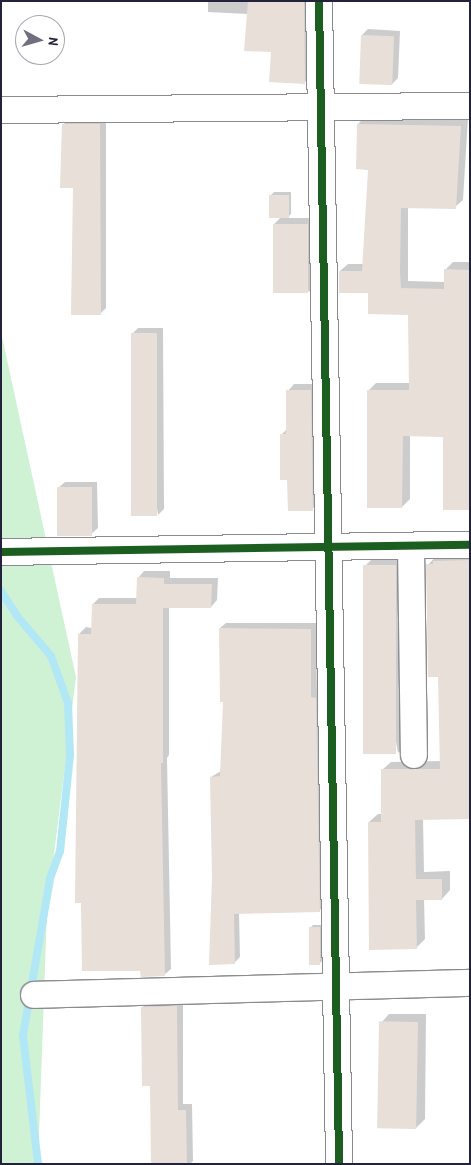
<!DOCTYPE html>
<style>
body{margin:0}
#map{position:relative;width:471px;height:1165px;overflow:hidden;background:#fff;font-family:"Patrick Hand",sans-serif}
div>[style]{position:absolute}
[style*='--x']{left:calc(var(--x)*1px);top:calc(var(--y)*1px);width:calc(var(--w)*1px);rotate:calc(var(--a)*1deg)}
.green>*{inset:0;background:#d0f2d4}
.shadow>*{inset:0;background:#0003}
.stream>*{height:8px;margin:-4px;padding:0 4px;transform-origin:4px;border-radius:4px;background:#b2e8f5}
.building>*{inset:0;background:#e7dfd8;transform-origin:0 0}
.roads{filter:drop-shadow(1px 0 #8a8a8f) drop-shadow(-1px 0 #8a8a8f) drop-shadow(0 1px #8a8a8f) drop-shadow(0 -1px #8a8a8f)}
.minor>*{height:26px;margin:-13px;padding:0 13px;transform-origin:13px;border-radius:13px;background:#fff}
.cycleway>*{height:8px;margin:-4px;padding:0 4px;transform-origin:4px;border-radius:4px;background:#1b5e20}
span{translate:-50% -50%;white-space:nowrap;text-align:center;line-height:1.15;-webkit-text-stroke:5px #fff;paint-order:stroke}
.frame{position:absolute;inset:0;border:2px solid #22223b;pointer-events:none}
.north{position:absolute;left:15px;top:15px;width:50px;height:50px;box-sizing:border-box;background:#fff;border:1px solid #a7a7b1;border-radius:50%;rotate:96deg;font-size:14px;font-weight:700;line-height:20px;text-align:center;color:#22223b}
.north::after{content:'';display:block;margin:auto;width:18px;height:22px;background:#6f6f80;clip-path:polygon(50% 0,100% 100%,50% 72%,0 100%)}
</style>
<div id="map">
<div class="green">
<i style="clip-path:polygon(1px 332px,76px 677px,47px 911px,38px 1164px,1px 1164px)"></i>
</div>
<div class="shadow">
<i style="clip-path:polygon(208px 1px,312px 1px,312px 75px,305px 82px,272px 51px,248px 14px,208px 12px)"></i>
<i style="clip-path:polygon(368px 29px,400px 31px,398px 78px,392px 84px,362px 35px)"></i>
<i style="clip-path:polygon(366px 116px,468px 118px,463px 200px,455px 207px,408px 207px,408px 281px,445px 282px,445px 270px,453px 262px,470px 262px,470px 509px,444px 435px,410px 435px,410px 499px,402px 507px,368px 391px,376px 383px,410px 383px,410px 314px,340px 271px,348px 264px,364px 264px,369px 168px,358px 124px)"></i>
<i style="clip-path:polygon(106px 118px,106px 308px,100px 314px,63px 125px,69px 119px)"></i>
<i style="clip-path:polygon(274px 192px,291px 192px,291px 214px,287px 218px,314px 218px,315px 286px,309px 292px,274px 224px,281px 217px,271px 195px)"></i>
<i style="clip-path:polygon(138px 328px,163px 328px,164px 509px,158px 515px,132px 334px)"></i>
<i style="clip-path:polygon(294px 384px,316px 384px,318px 503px,312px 509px,289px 479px,281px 435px,288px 428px,288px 391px)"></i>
<i style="clip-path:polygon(65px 482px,97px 482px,98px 528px,91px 534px,58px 488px)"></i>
<i style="clip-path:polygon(470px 552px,470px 818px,423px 818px,424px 872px,450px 871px,450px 890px,442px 899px,424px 899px,425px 939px,416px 948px,369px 822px,378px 814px,383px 814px,382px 770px,391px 762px,441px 761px,440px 676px,428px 565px,436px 556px)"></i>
<i style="clip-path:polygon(402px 559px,405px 747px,398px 753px,365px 566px,371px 560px)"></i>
<i style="clip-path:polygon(144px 571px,170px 571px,170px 578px,218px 578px,217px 600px,211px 607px,169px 606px,169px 755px,167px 758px,171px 969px,164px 975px,141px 970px,82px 902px,76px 902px,79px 634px,86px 627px,92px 628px,93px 604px,99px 598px,138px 598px,138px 578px)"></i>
<i style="clip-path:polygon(226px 623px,316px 623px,317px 692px,321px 692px,325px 905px,319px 911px,239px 913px,240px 957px,234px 963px,213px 877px,211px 777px,221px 771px,224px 701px,220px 628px)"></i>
<i style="clip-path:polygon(313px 925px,322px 925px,323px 960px,320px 963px,310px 928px)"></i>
<i style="clip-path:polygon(148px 1001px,183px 1001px,183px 1104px,192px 1104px,193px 1161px,190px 1164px,152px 1164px,151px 1085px,142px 1008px)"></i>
<i style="clip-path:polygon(389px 1014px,426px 1014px,425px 1119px,416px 1128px,381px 1023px)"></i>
</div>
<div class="stream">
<i style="--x:1;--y:591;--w:30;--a:57"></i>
<i style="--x:17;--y:616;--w:52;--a:49.6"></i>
<i style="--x:51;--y:656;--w:50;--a:70.1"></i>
<i style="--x:68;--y:703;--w:52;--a:87.8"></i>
<i style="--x:70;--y:755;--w:97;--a:95.9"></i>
<i style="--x:60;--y:851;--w:30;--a:110"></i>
<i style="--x:50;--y:879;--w:159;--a:99.8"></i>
<i style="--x:23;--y:1036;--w:129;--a:83.3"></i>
</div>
<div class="building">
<i style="clip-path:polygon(248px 1px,304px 1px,305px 84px,269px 82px,271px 52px,244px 51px)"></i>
<i style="left:361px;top:35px;width:33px;height:49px;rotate:2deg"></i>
<i style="clip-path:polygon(62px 124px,100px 124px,101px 315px,71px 315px,73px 188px,60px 188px)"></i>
<i style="clip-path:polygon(357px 124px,461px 126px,456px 209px,401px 208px,400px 272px,401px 288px,444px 289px,444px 269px,470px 270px,470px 510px,443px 510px,443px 437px,403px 436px,402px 508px,367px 508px,367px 390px,409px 390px,408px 315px,368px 314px,368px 293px,339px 293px,339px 271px,362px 271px,368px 170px,356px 169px)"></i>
<i style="left:269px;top:195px;width:20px;height:23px"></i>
<i style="left:273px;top:224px;width:35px;height:69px"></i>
<i style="left:157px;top:333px;width:183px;height:26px;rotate:90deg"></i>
<i style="clip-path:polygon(286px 390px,311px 390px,313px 511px,288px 511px,287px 480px,280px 480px,280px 434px,286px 434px)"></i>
<i style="left:92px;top:487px;width:49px;height:35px;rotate:90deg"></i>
<i style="clip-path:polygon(470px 560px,470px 819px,415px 820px,416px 879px,442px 879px,442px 900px,416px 900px,417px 949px,369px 950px,368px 822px,381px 822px,381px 769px,440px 769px,438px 677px,428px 677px,426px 564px,433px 564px,433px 561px)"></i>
<i style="left:363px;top:565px;width:33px;height:189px"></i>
<i style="clip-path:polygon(137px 577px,164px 578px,164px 584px,212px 584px,211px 608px,163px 608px,163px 763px,161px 763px,165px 976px,141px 977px,140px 971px,82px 971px,81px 903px,75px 903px,78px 634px,91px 634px,92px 604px,136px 604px)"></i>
<i style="clip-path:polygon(219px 628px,311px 629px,311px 697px,316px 698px,320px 912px,234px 914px,235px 964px,209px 965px,212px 877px,210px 777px,220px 776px,223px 702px,220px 702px)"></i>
<i style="left:309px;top:927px;width:11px;height:38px"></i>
<i style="clip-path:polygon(177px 1006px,178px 1110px,186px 1110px,187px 1164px,151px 1164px,150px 1086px,142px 1086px,141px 1007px)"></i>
<i style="left:418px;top:1022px;width:107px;height:39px;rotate:91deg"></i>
</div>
<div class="roads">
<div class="minor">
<i style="--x:319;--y:1;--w:1163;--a:89.01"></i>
<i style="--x:1;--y:110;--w:469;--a:-0.5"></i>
<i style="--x:411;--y:547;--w:208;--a:89.2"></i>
<i style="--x:1;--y:552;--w:469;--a:-0.9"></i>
<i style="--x:34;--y:995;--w:436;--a:-1.6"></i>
</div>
</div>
<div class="cycleway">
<i style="--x:319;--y:1;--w:1163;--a:89.01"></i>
<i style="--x:1;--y:552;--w:469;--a:-0.9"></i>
</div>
<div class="frame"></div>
<div class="north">N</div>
</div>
